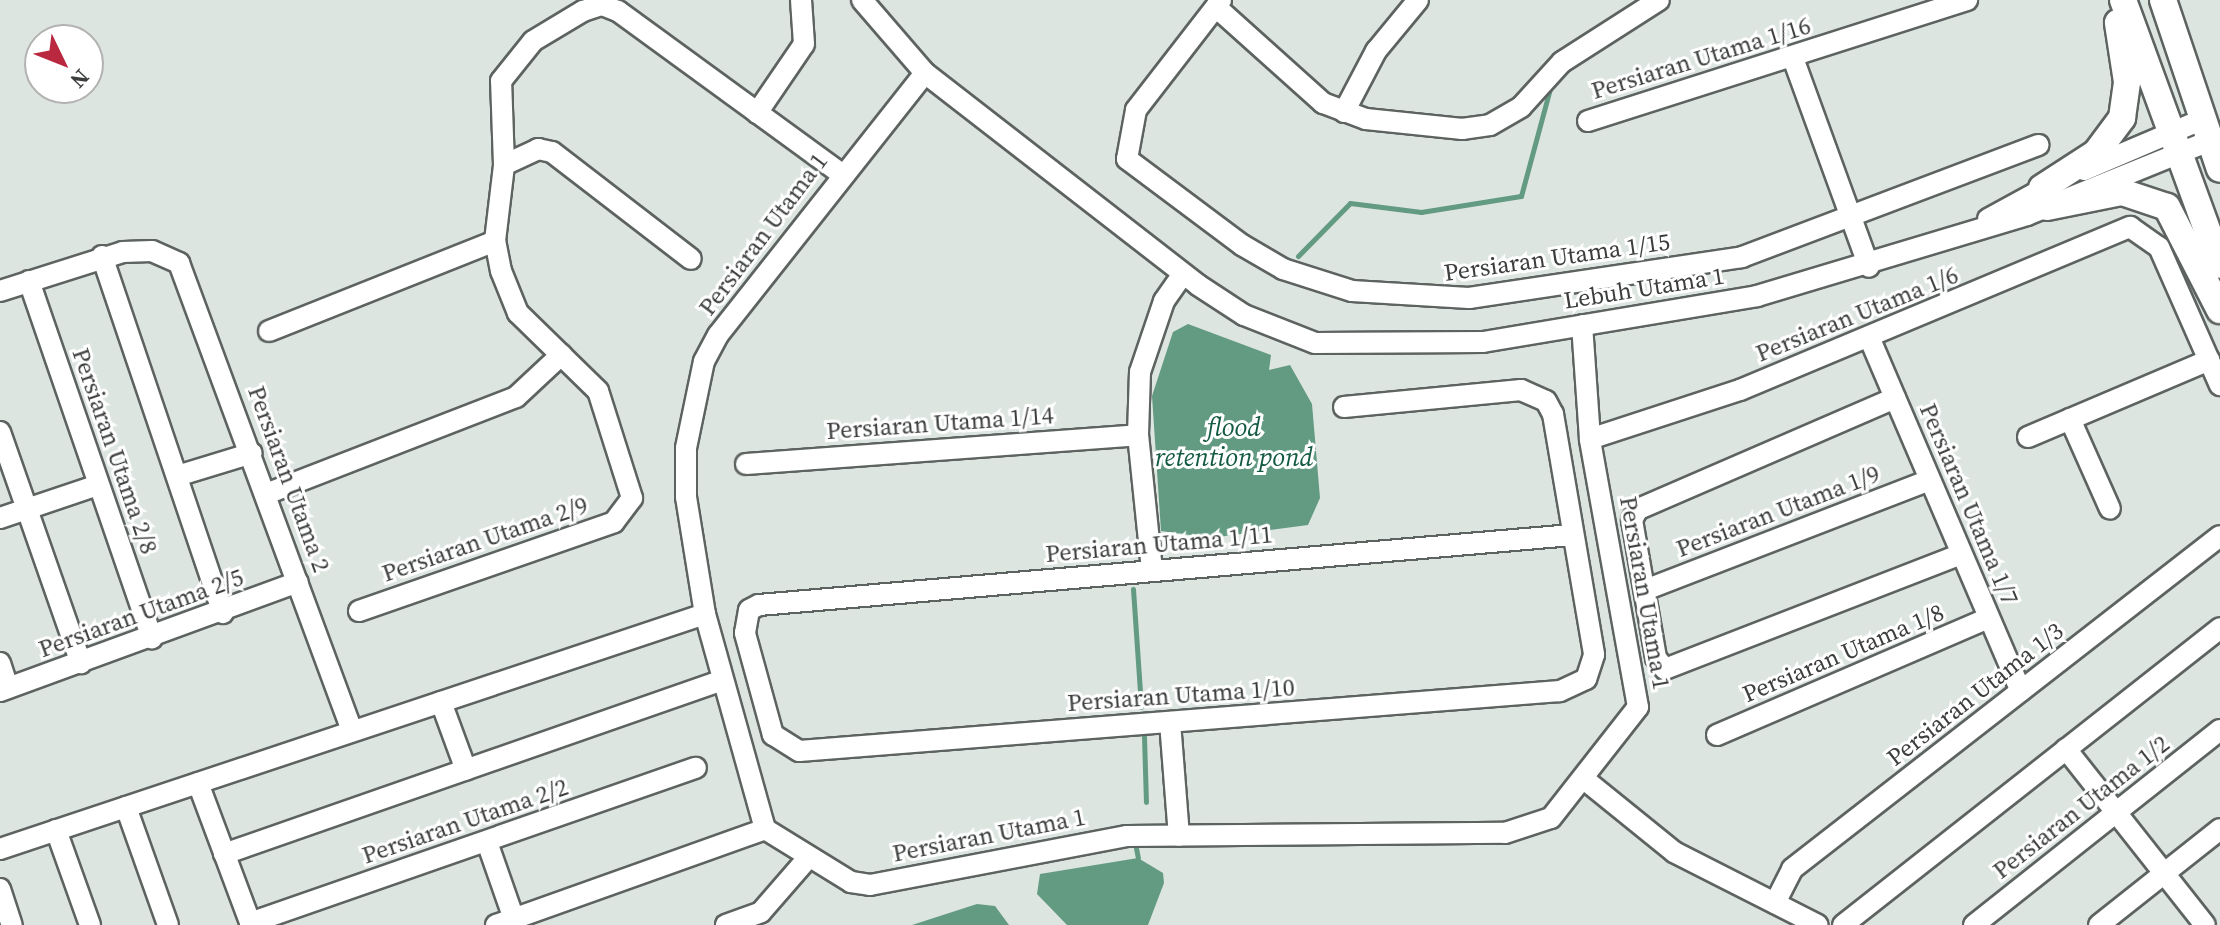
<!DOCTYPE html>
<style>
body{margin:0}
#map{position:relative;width:2220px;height:925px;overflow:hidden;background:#dde5e1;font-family:"Source Serif 4",serif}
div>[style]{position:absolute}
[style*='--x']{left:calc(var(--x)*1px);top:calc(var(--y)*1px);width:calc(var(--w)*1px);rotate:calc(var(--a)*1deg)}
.water>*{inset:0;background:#639a82}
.stream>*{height:5px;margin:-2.5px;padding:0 2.5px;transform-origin:2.5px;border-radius:2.5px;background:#639a82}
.roads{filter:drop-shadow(2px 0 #5d6360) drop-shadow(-2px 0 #5d6360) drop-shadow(0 2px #5d6360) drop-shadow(0 -2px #5d6360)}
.minor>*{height:20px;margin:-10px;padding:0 10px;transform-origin:10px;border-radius:10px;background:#fff}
.major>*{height:26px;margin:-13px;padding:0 13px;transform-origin:13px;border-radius:13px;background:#fff}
span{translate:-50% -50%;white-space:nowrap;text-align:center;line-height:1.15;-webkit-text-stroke:6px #fff;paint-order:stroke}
.street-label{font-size:24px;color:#3b3e3c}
.water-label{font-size:26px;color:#145a42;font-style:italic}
.north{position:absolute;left:24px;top:24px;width:80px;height:80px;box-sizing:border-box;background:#fff;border:2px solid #b1b2b1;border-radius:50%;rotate:133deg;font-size:22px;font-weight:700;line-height:32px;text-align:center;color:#3b3e3c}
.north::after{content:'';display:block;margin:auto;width:28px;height:36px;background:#b9283e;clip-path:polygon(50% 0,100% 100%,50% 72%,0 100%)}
</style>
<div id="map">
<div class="water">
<i style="clip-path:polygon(1188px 324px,1271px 355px,1269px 370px,1290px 365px,1312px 404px,1320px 498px,1308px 525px,1211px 538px,1161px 531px,1152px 396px,1173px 332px)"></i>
<i style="clip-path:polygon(1138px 858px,1163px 873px,1164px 883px,1148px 925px,1067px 925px,1037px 894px,1040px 874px)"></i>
<i style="clip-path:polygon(977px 904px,995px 906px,1009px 925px,912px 925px)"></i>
</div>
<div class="stream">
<i style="--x:1298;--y:256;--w:74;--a:-45.5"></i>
<i style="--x:1350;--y:203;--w:72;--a:7.2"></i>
<i style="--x:1421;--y:212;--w:101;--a:-9.1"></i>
<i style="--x:1521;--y:196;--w:115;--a:-74.9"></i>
<i style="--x:1133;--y:589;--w:118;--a:86.1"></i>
<i style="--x:1144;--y:736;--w:66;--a:88.3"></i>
<i style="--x:1136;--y:848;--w:10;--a:79"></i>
</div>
<div class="roads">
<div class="minor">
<i style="--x:862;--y:0;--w:96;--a:49.2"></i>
<i style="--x:925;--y:73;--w:346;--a:37.8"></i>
<i style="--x:1198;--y:285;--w:55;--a:33.1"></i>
<i style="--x:1244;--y:315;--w:76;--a:21.5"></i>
<i style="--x:1315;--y:343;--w:168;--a:-0.3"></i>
<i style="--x:1483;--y:342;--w:278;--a:-9.5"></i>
<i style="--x:1757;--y:296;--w:282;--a:-16.7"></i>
<i style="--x:2027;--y:215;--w:196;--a:-22.1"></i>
<i style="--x:1221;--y:0;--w:139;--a:127.7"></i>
<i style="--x:1136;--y:110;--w:50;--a:100.4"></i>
<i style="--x:1127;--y:159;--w:144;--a:36.8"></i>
<i style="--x:1242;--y:245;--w:48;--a:30.3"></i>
<i style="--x:1283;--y:269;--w:72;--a:17.7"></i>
<i style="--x:1352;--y:291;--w:117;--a:3.4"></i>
<i style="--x:1469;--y:298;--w:276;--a:-8.5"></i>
<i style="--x:1742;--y:257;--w:317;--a:-20.7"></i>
<i style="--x:1216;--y:7;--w:144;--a:41.9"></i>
<i style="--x:1323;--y:103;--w:46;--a:20.4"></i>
<i style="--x:1366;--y:119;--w:97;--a:5.9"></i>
<i style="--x:1462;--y:129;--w:28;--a:-8"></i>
<i style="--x:1490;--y:125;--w:36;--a:-30"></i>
<i style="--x:1521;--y:107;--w:61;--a:-47.7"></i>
<i style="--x:1562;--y:62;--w:115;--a:-32.6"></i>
<i style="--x:1793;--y:58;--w:222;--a:70"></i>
<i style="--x:925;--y:73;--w:334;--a:128.3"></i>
<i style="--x:718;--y:335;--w:30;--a:118"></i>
<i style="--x:704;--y:361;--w:89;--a:101.7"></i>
<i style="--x:686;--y:448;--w:49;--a:90"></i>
<i style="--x:686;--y:497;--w:119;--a:80.8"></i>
<i style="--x:705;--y:614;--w:223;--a:74.4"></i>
<i style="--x:765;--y:829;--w:101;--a:31.6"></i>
<i style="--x:851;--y:882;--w:19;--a:9"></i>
<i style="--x:870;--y:885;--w:262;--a:-10.8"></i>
<i style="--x:1127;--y:836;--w:378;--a:-0.5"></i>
<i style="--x:1505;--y:833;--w:48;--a:-18.1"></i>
<i style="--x:1551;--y:818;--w:141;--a:-51.9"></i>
<i style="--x:1638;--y:707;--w:272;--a:-100.2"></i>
<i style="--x:1590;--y:439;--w:114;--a:-94"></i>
<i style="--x:1344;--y:112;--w:69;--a:-62.3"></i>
<i style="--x:1376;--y:51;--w:66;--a:-50.5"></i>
<i style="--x:757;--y:113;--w:83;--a:-55.7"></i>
<i style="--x:804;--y:44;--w:44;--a:-93.9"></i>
<i style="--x:1588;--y:121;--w:398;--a:-17.7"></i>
<i style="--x:504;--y:165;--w:38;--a:-25"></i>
<i style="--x:538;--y:149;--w:14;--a:12"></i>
<i style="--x:552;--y:152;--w:175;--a:37.6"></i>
<i style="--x:2084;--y:170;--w:127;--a:-23.1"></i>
<i style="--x:1988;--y:219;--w:75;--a:-28.6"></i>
<i style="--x:102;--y:256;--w:377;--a:71.3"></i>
<i style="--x:29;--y:281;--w:378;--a:71"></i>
<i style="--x:0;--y:291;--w:129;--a:-17.6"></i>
<i style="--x:123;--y:252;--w:29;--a:-2"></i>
<i style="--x:152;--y:251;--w:30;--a:24"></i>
<i style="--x:179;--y:263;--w:499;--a:69.7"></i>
<i style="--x:269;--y:331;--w:243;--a:-21.7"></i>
<i style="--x:1869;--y:337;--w:385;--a:66.8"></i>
<i style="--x:1895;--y:398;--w:280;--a:156.6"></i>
<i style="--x:1638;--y:509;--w:13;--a:119"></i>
<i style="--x:1632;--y:520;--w:140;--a:80.1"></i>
<i style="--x:1656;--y:658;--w:14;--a:51"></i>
<i style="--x:1665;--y:669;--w:318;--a:-21.2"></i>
<i style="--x:1344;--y:407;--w:178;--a:-5.5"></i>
<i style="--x:1521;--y:390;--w:27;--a:24"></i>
<i style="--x:1546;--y:401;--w:15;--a:62"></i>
<i style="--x:1553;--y:414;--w:244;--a:80.3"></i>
<i style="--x:1594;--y:655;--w:25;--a:108"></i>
<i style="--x:1586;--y:679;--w:29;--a:155"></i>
<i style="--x:1560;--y:691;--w:763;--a:175.49"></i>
<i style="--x:799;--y:751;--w:31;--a:-148"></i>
<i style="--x:773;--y:735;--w:106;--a:-105.4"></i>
<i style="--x:745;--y:633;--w:23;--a:-80"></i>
<i style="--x:749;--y:610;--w:11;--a:-27"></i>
<i style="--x:759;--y:605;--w:817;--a:-4.92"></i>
<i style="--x:2070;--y:419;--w:98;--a:66"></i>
<i style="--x:0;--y:432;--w:245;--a:70.7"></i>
<i style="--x:2028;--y:437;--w:197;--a:-23"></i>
<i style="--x:1590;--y:439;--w:158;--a:-18.1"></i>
<i style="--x:1740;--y:390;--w:423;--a:-22.7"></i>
<i style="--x:2130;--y:227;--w:35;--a:35"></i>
<i style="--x:2159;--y:247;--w:151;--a:66.2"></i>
<i style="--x:746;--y:464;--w:393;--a:-4.2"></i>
<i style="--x:177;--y:476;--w:78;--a:-17"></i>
<i style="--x:266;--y:494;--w:268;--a:-21.2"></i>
<i style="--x:516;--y:397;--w:62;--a:-43"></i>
<i style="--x:0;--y:518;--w:103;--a:-18.6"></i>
<i style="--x:1152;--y:570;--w:136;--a:-95.9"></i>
<i style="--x:1138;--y:435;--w:63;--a:-88.2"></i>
<i style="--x:1140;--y:372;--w:75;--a:-71.3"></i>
<i style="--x:1164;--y:301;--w:33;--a:-55"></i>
<i style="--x:1645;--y:590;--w:305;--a:-21.1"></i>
<i style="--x:359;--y:611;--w:270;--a:-19.2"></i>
<i style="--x:614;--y:522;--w:30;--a:-53"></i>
<i style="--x:632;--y:498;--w:112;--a:-107.6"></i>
<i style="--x:598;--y:391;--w:112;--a:-135.7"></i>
<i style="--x:518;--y:313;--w:45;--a:-112"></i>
<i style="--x:501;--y:271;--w:31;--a:-101"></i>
<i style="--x:495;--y:241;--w:77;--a:-83.2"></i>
<i style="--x:504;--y:165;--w:84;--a:-92"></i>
<i style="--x:501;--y:81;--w:51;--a:-51.3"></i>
<i style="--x:533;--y:41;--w:58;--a:-31"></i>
<i style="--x:583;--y:11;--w:20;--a:-18"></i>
<i style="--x:602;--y:5;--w:17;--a:21"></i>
<i style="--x:618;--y:11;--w:275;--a:36.1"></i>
<i style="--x:0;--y:663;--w:26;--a:72"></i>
<i style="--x:0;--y:691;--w:317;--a:-20.1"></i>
<i style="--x:441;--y:702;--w:72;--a:69.8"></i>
<i style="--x:1170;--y:722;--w:114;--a:85.5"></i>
<i style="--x:1717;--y:735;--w:296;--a:-23.3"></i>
<i style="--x:2066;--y:749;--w:224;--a:51.7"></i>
<i style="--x:1584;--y:779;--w:116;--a:39"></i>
<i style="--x:1674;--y:852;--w:161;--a:26.9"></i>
<i style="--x:198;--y:783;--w:152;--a:69.5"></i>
<i style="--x:126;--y:807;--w:125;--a:70.4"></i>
<i style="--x:56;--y:830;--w:101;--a:70.3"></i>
<i style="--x:487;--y:842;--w:88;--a:70.7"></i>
<i style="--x:0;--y:849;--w:743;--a:-18.43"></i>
<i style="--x:224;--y:854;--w:525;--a:-19.23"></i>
<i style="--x:0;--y:889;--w:38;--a:72"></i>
<i style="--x:1775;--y:903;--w:38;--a:-63"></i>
<i style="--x:1792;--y:869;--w:542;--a:-37.88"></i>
<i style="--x:250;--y:923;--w:472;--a:-19.2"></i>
<i style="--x:496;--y:925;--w:286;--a:-19.6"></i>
<i style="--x:726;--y:925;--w:37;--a:-20"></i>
<i style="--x:761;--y:912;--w:70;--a:-49"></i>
<i style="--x:1843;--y:925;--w:480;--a:-38.2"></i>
<i style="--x:1974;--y:925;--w:314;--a:-38.4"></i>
<i style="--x:2099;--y:925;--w:154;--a:-38.4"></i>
</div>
<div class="major">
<i style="--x:2123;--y:0;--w:282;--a:69.9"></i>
<i style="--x:2163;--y:0;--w:178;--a:71.4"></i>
<i style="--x:2042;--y:188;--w:64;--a:-32.9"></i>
<i style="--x:2096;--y:153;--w:44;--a:-53.4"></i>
<i style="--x:2122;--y:118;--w:36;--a:-82"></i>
<i style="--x:2127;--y:82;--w:60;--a:-98.7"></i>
<i style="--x:2047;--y:207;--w:76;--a:-11.3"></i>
<i style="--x:2122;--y:192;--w:47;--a:18.4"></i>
<i style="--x:2167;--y:207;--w:116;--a:62.8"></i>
</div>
</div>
<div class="street-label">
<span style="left:1701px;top:58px;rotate:-17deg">Persiaran Utama 1/16</span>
<span style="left:763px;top:234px;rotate:-53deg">Persiaran Utama 1</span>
<span style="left:1557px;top:257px;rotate:-8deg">Persiaran Utama 1/15</span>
<span style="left:1644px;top:288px;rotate:-9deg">Lebuh Utama 1</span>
<span style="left:1857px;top:314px;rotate:-22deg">Persiaran Utama 1/6</span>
<span style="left:940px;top:423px;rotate:-4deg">Persiaran Utama 1/14</span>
<span style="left:115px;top:451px;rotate:71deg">Persiaran Utama 2/8</span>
<span style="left:289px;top:479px;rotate:70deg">Persiaran Utama 2</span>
<span style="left:1969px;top:504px;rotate:67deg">Persiaran Utama 1/7</span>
<span style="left:1778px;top:511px;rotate:-21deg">Persiaran Utama 1/9</span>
<span style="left:485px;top:539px;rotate:-19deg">Persiaran Utama 2/9</span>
<span style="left:1159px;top:544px;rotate:-5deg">Persiaran Utama 1/11</span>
<span style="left:1645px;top:593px;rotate:80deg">Persiaran Utama 1</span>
<span style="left:141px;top:613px;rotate:-20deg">Persiaran Utama 2/5</span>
<span style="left:1843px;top:653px;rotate:-23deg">Persiaran Utama 1/8</span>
<span style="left:1975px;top:694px;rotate:-38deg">Persiaran Utama 1/3</span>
<span style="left:1181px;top:695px;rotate:-4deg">Persiaran Utama 1/10</span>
<span style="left:2081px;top:807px;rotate:-38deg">Persiaran Utama 1/2</span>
<span style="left:465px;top:821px;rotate:-19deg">Persiaran Utama 2/2</span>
<span style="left:989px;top:835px;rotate:-11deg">Persiaran Utama 1</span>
</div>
<div class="water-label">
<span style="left:1234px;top:443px">flood<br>retention pond</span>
</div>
<div class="north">N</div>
</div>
